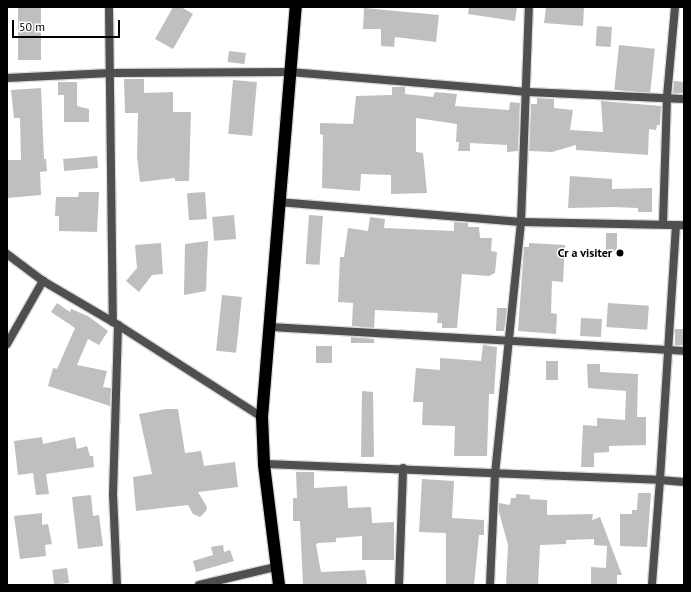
<!DOCTYPE html>
<style>
body{margin:0}
#map{position:relative;width:691px;height:592px;overflow:hidden;background:#fff;font-family:"PT Sans",sans-serif}
div>[style]{position:absolute}
[style*='--x']{left:calc(var(--x)*1px);top:calc(var(--y)*1px);width:calc(var(--w)*1px);rotate:calc(var(--a)*1deg)}
.building>*{inset:0;background:#bfbfbf;transform-origin:0 0}
.roads{filter:drop-shadow(1px 0 #dbdbdb) drop-shadow(-1px 0 #dbdbdb) drop-shadow(0 1px #dbdbdb) drop-shadow(0 -1px #dbdbdb)}
.street>*{height:8px;margin:-4px;padding:0 4px;transform-origin:4px;border-radius:4px;background:#4f4f4f}
.highway>*{height:12px;margin:-6px;padding:0 6px;transform-origin:6px;border-radius:6px;background:#000}
.dots>*{width:11px;height:11px;translate:-50% -50%;box-sizing:border-box;border:2px solid #fff;border-radius:50%}
span{translate:-50% -50%;white-space:nowrap;text-align:center;line-height:1.15;-webkit-text-stroke:3px #fff;paint-order:stroke}
.poi-label{font-size:12px;color:#000;font-weight:700}
.right{translate:-100% -50%;text-align:right}
.frame{position:absolute;inset:0;border:8px solid #000;pointer-events:none}
.scale{position:absolute;left:12px;top:20px;width:108px;height:18px;box-sizing:border-box;border:2px solid #000;border-top:0;padding-left:5px;font-size:12px;line-height:14px;white-space:nowrap;color:#000;-webkit-text-stroke:3px #fff;paint-order:stroke}
</style>
<div id="map">
<div class="building">
<i style="left:18px;top:7px;width:23px;height:53px"></i>
<i style="clip-path:polygon(173px 7px,181px 7px,193px 14px,173px 49px,155px 39px)"></i>
<i style="clip-path:polygon(469px 7px,517px 7px,515px 21px,468px 14px)"></i>
<i style="clip-path:polygon(546px 7px,584px 7px,583px 26px,544px 23px)"></i>
<i style="clip-path:polygon(364px 8px,439px 15px,436px 42px,395px 37px,394px 47px,381px 46px,381px 29px,363px 29px)"></i>
<i style="left:597px;top:26px;width:15px;height:20px;rotate:4deg"></i>
<i style="left:619px;top:45px;width:36px;height:45px;rotate:6deg"></i>
<i style="left:229px;top:51px;width:17px;height:11px;rotate:7deg"></i>
<i style="clip-path:polygon(124px 79px,144px 79px,144px 93px,173px 92px,173px 112px,191px 112px,189px 181px,175px 181px,175px 178px,140px 182px,137px 157px,138px 113px,125px 113px)"></i>
<i style="left:233px;top:80px;width:24px;height:54px;rotate:5deg"></i>
<i style="clip-path:polygon(674px 81px,684px 82px,684px 93px,673px 93px)"></i>
<i style="clip-path:polygon(58px 82px,77px 82px,77px 106px,89px 109px,89px 122px,64px 122px,64px 95px,58px 95px)"></i>
<i style="clip-path:polygon(392px 87px,405px 87px,405px 94px,433px 97px,435px 92px,457px 94px,455px 106px,509px 110px,510px 102px,520px 103px,518px 151px,507px 152px,507px 145px,470px 143px,470px 151px,458px 151px,459px 142px,456px 142px,457px 124px,416px 118px,416px 152px,423px 153px,427px 193px,391px 194px,391px 175px,361px 174px,360px 191px,322px 188px,323px 135px,320px 134px,320px 123px,353px 124px,356px 96px,392px 95px)"></i>
<i style="clip-path:polygon(41px 88px,44px 159px,46px 159px,47px 171px,40px 172px,41px 195px,7px 198px,7px 160px,21px 160px,20px 118px,14px 118px,11px 90px)"></i>
<i style="clip-path:polygon(537px 98px,554px 99px,554px 108px,573px 110px,570px 130px,603px 132px,601px 101px,661px 106px,660px 125px,657px 125px,656px 130px,649px 129px,648px 155px,576px 150px,576px 145px,552px 152px,529px 151px,531px 104px,537px 104px)"></i>
<i style="left:97px;top:156px;width:12px;height:34px;rotate:85deg"></i>
<i style="clip-path:polygon(570px 176px,612px 179px,612px 189px,652px 188px,652px 212px,638px 212px,638px 208px,613px 207px,568px 208px)"></i>
<i style="clip-path:polygon(79px 192px,99px 192px,97px 232px,59px 231px,59px 216px,55px 216px,56px 197px,78px 197px)"></i>
<i style="left:205px;top:192px;width:27px;height:18px;rotate:86deg"></i>
<i style="left:234px;top:215px;width:24px;height:22px;rotate:85deg"></i>
<i style="left:309px;top:215px;width:14px;height:49px;rotate:4deg"></i>
<i style="clip-path:polygon(370px 217px,385px 219px,384px 228px,454px 231px,454px 222px,468px 223px,468px 227px,479px 227px,480px 238px,492px 238px,491px 251px,497px 252px,495px 273px,489px 276px,462px 274px,457px 328px,442px 328px,442px 323px,437px 323px,438px 313px,375px 310px,374px 328px,352px 326px,353px 303px,338px 302px,340px 257px,344px 257px,348px 228px,368px 231px)"></i>
<i style="left:606px;top:233px;width:11px;height:18px"></i>
<i style="clip-path:polygon(208px 241px,206px 291px,184px 295px,185px 244px)"></i>
<i style="clip-path:polygon(161px 243px,163px 274px,152px 275px,139px 292px,126px 281px,137px 268px,135px 245px)"></i>
<i style="clip-path:polygon(529px 243px,565px 245px,563px 282px,552px 281px,551px 313px,557px 314px,556px 334px,518px 331px,524px 247px,529px 247px)"></i>
<i style="left:222px;top:295px;width:20px;height:56px;rotate:6deg"></i>
<i style="clip-path:polygon(57px 303px,70px 312px,71px 309px,88px 316px,108px 331px,99px 345px,88px 339px,77px 365px,107px 371px,103px 387px,111px 388px,110px 406px,48px 386px,53px 368px,57px 369px,75px 328px,51px 312px)"></i>
<i style="left:608px;top:303px;width:41px;height:24px;rotate:4deg"></i>
<i style="clip-path:polygon(497px 308px,507px 308px,504px 331px,496px 331px)"></i>
<i style="left:581px;top:318px;width:21px;height:18px;rotate:3deg"></i>
<i style="left:675px;top:329px;width:9px;height:16px"></i>
<i style="clip-path:polygon(351px 337px,374px 339px,374px 343px,351px 343px)"></i>
<i style="clip-path:polygon(483px 345px,497px 347px,494px 394px,489px 394px,487px 456px,454px 456px,455px 426px,422px 425px,423px 402px,413px 402px,416px 368px,440px 370px,440px 358px,481px 361px)"></i>
<i style="left:316px;top:346px;width:16px;height:17px"></i>
<i style="left:546px;top:361px;width:12px;height:19px"></i>
<i style="clip-path:polygon(587px 364px,600px 364px,600px 372px,638px 374px,637px 417px,646px 417px,646px 445px,609px 446px,609px 452px,594px 453px,594px 467px,581px 467px,583px 425px,597px 426px,597px 418px,625px 420px,626px 391px,588px 388px)"></i>
<i style="clip-path:polygon(362px 391px,373px 392px,374px 457px,361px 457px)"></i>
<i style="clip-path:polygon(166px 409px,178px 409px,185px 453px,201px 451px,204px 466px,235px 462px,238px 487px,198px 492px,207px 507px,206px 511px,200px 517px,193px 514px,188px 505px,136px 511px,133px 477px,152px 474px,139px 414px)"></i>
<i style="clip-path:polygon(42px 437px,43px 444px,75px 437px,77px 449px,87px 446px,90px 456px,93px 456px,94px 467px,46px 474px,49px 494px,36px 495px,33px 473px,18px 475px,14px 441px)"></i>
<i style="clip-path:polygon(296px 472px,314px 472px,314px 488px,347px 486px,348px 508px,371px 507px,372px 523px,394px 522px,394px 560px,362px 560px,362px 536px,336px 538px,336px 542px,318px 543px,316px 545px,321px 572px,365px 570px,367px 585px,303px 585px,300px 521px,293px 521px,293px 498px,297px 498px)"></i>
<i style="clip-path:polygon(422px 479px,454px 481px,452px 518px,484px 520px,484px 535px,479px 535px,474px 585px,446px 585px,446px 533px,419px 532px)"></i>
<i style="clip-path:polygon(638px 493px,651px 493px,647px 547px,620px 546px,620px 514px,632px 514px,632px 510px,637px 510px)"></i>
<i style="clip-path:polygon(516px 494px,530px 495px,530px 499px,547px 500px,547px 515px,593px 514px,592px 520px,600px 517px,622px 575px,617px 575px,617px 585px,591px 585px,591px 567px,606px 568px,607px 546px,594px 545px,594px 539px,566px 540px,566px 544px,540px 545px,538px 585px,506px 585px,508px 545px,499px 512px,499px 503px,510px 505px,511px 498px,516px 498px)"></i>
<i style="clip-path:polygon(91px 495px,93px 516px,99px 515px,103px 546px,78px 549px,72px 497px)"></i>
<i style="clip-path:polygon(42px 513px,42px 525px,48px 524px,52px 544px,45px 545px,46px 556px,20px 559px,14px 516px)"></i>
<i style="clip-path:polygon(223px 545px,224px 552px,230px 550px,234px 561px,196px 572px,193px 561px,213px 555px,211px 547px)"></i>
<i style="left:67px;top:568px;width:15px;height:15px;rotate:82deg"></i>
</div>
<div class="roads">
<div class="street">
<i style="--x:109;--y:7;--w:315;--a:89.3"></i>
<i style="--x:7;--y:78;--w:103;--a:-2.8"></i>
<i style="--x:110;--y:73;--w:180;--a:-0.3"></i>
<i style="--x:290;--y:72;--w:239;--a:4.8"></i>
<i style="--x:528;--y:92;--w:156;--a:2.6"></i>
<i style="--x:278;--y:202;--w:244;--a:4.7"></i>
<i style="--x:521;--y:222;--w:163;--a:1.1"></i>
<i style="--x:663;--y:224;--w:127;--a:-88.2"></i>
<i style="--x:667;--y:97;--w:90;--a:-84.9"></i>
<i style="--x:676;--y:225;--w:256;--a:93.6"></i>
<i style="--x:660;--y:480;--w:24;--a:5"></i>
<i style="--x:7;--y:254;--w:45;--a:36.9"></i>
<i style="--x:43;--y:281;--w:87;--a:30.4"></i>
<i style="--x:118;--y:325;--w:171;--a:32.6"></i>
<i style="--x:270;--y:327;--w:415;--a:3.3"></i>
<i style="--x:7;--y:344;--w:73;--a:-60.3"></i>
<i style="--x:264;--y:464;--w:396;--a:2.3"></i>
<i style="--x:660;--y:480;--w:105;--a:94.4"></i>
<i style="--x:117;--y:585;--w:90;--a:-92.5"></i>
<i style="--x:113;--y:495;--w:170;--a:-88.3"></i>
<i style="--x:199;--y:585;--w:79;--a:-13.2"></i>
<i style="--x:399;--y:585;--w:117;--a:-88"></i>
<i style="--x:490;--y:585;--w:111;--a:-87.4"></i>
<i style="--x:495;--y:474;--w:253;--a:-84.1"></i>
<i style="--x:521;--y:222;--w:215;--a:-87.9"></i>
</div>
<div class="highway">
<i style="--x:279;--y:585;--w:122;--a:-97.1"></i>
<i style="--x:264;--y:464;--w:47;--a:-92.4"></i>
<i style="--x:262;--y:417;--w:411;--a:-85.3"></i>
</div>
</div>
<div class="dots">
<i style="left:620px;top:253px;background:#000"></i>
</div>
<div class="poi-label">
<span class="right" style="left:612px;top:253px">Cr a visiter</span>
</div>
<div class="frame"></div>
<div class="scale">50 m</div>
</div>
